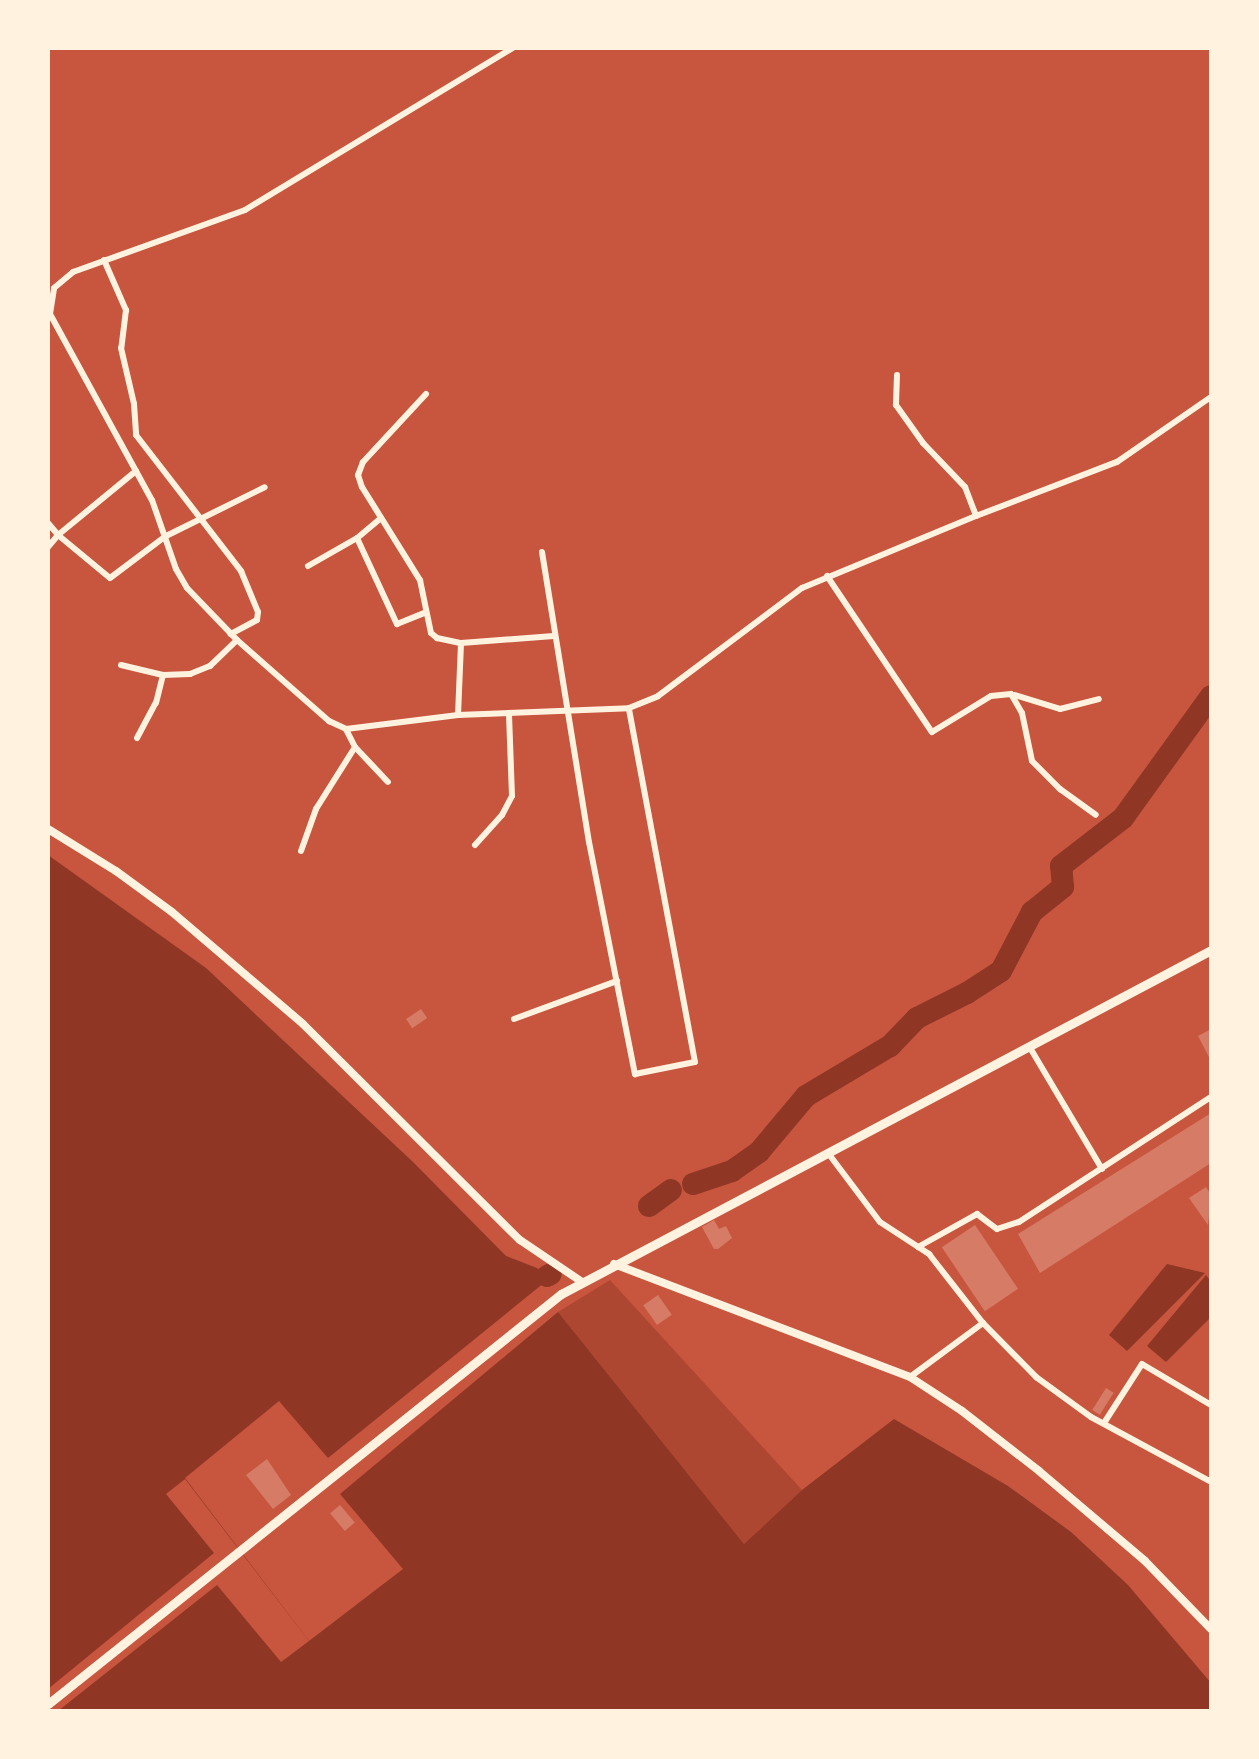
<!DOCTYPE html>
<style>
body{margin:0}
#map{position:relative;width:1259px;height:1759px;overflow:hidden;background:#c8553d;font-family:"Source Sans 3",sans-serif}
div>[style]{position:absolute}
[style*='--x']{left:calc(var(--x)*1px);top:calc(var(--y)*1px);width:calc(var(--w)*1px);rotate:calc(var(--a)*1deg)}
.green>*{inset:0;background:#ae4732}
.water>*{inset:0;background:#8f3625}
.pier>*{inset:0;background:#c8553d}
.river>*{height:22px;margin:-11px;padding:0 11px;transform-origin:11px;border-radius:11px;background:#8f3625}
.building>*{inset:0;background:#d67c66;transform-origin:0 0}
.minor>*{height:6px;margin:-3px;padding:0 3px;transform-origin:3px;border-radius:3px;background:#fff3e0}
.tertiary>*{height:8px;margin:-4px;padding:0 4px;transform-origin:4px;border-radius:4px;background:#fff3e0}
.secondary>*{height:9px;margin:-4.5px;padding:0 4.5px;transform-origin:4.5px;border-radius:4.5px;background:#fff3e0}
span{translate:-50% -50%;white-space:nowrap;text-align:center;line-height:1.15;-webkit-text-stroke:8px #fff3e0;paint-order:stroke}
.frame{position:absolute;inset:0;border:50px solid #fff3e0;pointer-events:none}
</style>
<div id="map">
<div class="green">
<i style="clip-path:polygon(610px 1280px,802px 1490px,744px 1544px,558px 1312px)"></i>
</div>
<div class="water">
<i style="clip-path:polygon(48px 855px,206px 968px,413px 1162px,506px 1256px,537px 1268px,550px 1278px,328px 1458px,279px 1401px,185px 1478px,309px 1641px,403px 1569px,340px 1494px,558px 1312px,744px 1544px,802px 1490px,894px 1419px,1008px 1486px,1071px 1532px,1128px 1585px,1211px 1683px,1211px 1711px,48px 1711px)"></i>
<i style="clip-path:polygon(1167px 1264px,1205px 1273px,1127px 1351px,1109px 1335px)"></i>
<i style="clip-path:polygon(1206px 1275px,1211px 1282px,1211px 1317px,1166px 1362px,1147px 1346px)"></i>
</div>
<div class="pier">
<i style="clip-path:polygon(185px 1479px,309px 1641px,281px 1662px,217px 1585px,58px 1711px,48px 1711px,48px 1689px,214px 1553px,166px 1494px)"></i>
</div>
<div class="river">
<i style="--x:693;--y:1184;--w:41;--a:-18.4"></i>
<i style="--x:732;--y:1171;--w:33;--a:-35"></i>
<i style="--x:759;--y:1152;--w:73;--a:-50"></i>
<i style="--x:806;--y:1096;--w:98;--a:-30.8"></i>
<i style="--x:890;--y:1046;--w:39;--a:-46"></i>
<i style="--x:917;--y:1018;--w:56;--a:-26.6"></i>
<i style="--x:967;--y:993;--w:40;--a:-32.9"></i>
<i style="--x:1001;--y:971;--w:67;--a:-62.3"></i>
<i style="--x:1032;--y:912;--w:40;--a:-39"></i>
<i style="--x:1063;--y:887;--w:21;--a:-95"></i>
<i style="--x:1061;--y:866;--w:78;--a:-37.7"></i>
<i style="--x:1123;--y:818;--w:150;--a:-54.2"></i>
<i style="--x:649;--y:1206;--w:27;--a:-36"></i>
<i style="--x:547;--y:1276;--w:4;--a:-27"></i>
</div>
<div class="building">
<i style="left:421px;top:1009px;width:11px;height:18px;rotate:56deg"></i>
<i style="clip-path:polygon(1211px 1029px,1211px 1061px,1198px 1036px)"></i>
<i style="clip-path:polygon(1211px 1113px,1211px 1163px,1040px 1273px,1018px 1234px)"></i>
<i style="clip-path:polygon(1206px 1187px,1211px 1195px,1208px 1225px,1189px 1198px)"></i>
<i style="clip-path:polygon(714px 1220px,719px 1229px,726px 1226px,732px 1238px,718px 1249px,714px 1249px,702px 1227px)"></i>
<i style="left:975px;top:1225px;width:77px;height:40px;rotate:56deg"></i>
<i style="left:658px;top:1295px;width:24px;height:18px;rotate:55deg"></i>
<i style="left:1106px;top:1388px;width:9px;height:26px;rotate:32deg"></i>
<i style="clip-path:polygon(267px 1459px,291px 1495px,273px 1509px,246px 1475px)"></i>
<i style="left:340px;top:1505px;width:23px;height:13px;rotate:50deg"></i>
</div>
<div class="minor">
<i style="--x:104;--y:260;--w:55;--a:66.3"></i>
<i style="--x:126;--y:310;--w:38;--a:97"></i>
<i style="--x:121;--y:348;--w:57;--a:76.9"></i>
<i style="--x:134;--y:404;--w:31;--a:86"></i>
<i style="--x:136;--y:435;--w:172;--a:52.3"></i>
<i style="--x:241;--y:571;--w:44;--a:67.5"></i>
<i style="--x:258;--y:612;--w:8;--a:97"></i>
<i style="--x:257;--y:620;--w:30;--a:152"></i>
<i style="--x:50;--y:314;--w:212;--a:61.3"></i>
<i style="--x:152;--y:500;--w:73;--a:70.8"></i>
<i style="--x:176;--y:569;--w:22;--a:60"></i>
<i style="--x:187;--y:588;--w:72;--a:46.1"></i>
<i style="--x:237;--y:640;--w:123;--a:41.4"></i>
<i style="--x:329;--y:721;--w:19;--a:25"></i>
<i style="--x:346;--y:729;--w:113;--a:-7.1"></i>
<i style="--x:458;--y:715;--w:171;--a:-2.3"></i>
<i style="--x:629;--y:708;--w:31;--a:-22"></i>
<i style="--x:658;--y:696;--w:180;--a:-36.9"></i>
<i style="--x:802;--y:588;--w:188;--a:-22.5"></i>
<i style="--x:976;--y:516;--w:151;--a:-21"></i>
<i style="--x:1117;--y:462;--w:114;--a:-34.7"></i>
<i style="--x:50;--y:314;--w:26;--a:-81"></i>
<i style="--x:54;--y:288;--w:25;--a:-40"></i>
<i style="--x:73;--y:272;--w:183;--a:-19.8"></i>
<i style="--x:245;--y:210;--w:313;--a:-31.2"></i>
<i style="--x:897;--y:375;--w:30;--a:92"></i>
<i style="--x:896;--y:405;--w:47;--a:54.6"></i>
<i style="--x:923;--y:443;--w:61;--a:46.3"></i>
<i style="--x:965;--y:487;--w:31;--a:69"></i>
<i style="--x:426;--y:394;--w:93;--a:132.8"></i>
<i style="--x:363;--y:462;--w:14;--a:111"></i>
<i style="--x:358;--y:475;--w:13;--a:72"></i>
<i style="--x:362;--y:487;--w:110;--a:58.1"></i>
<i style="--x:420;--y:580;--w:54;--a:78.3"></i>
<i style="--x:431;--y:633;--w:8;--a:40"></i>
<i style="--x:437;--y:638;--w:25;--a:12"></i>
<i style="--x:461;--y:643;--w:93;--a:-4.3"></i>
<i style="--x:381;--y:518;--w:31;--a:140"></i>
<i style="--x:357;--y:538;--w:95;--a:65.1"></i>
<i style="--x:397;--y:624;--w:31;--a:-22"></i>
<i style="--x:48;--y:523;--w:16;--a:50"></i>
<i style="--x:58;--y:535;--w:101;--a:-39.4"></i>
<i style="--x:48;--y:547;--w:16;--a:-50"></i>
<i style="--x:58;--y:535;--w:67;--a:39.6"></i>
<i style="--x:110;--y:578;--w:70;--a:-36.9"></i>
<i style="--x:166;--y:536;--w:110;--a:-26.3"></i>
<i style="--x:542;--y:552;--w:294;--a:80.8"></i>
<i style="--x:589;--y:842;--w:237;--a:78.8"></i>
<i style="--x:635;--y:1074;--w:61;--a:-11.3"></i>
<i style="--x:695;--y:1062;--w:360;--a:-100.6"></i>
<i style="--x:308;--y:566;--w:56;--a:-29.7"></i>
<i style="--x:827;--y:576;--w:188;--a:56.1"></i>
<i style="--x:932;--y:732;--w:69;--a:-31.4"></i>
<i style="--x:991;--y:696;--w:20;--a:-6"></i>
<i style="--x:1011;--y:694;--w:22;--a:60"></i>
<i style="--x:1022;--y:713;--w:49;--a:78.2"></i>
<i style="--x:1032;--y:761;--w:40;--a:45"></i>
<i style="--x:1060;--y:789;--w:44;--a:35.8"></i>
<i style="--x:121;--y:665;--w:43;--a:13.4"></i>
<i style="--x:163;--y:675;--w:27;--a:-2"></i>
<i style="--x:190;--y:674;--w:22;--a:-22"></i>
<i style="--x:210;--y:666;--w:37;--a:-44"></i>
<i style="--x:1015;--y:695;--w:47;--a:17.3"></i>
<i style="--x:1060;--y:709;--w:40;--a:-14.4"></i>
<i style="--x:458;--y:715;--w:72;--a:-87.6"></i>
<i style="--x:137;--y:738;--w:40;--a:-62"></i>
<i style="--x:156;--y:703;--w:29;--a:-76"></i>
<i style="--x:355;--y:747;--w:48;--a:46.7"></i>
<i style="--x:475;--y:845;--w:40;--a:-48"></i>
<i style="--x:502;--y:815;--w:21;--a:-62"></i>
<i style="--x:512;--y:796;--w:83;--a:-92.1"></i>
<i style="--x:301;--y:851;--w:45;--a:-70.3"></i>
<i style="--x:316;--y:809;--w:73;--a:-57.8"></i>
<i style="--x:355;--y:747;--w:20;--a:-117"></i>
<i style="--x:514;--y:1019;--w:110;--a:-20.3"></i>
<i style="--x:1029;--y:1046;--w:143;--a:59.3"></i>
<i style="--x:828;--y:1153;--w:86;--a:53"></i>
<i style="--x:880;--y:1222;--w:59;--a:33.1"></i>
<i style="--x:929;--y:1254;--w:88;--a:52"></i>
<i style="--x:983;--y:1323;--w:76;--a:45.5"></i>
<i style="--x:1036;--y:1377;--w:68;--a:36"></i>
<i style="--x:1091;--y:1417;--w:136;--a:28.4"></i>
<i style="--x:918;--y:1247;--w:68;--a:-29.2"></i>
<i style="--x:977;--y:1214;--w:25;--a:37"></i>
<i style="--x:997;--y:1229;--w:23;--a:-18"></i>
<i style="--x:1019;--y:1222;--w:229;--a:-33.1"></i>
<i style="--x:910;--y:1377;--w:91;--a:-36.5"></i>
<i style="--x:1104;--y:1423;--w:70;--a:-57.2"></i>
<i style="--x:1142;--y:1364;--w:80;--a:30.7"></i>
</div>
<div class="tertiary">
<i style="--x:48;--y:829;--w:80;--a:31.7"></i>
<i style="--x:116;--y:871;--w:69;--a:36.2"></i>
<i style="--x:172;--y:912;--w:172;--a:40.5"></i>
<i style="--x:303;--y:1024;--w:306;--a:44.9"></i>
<i style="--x:520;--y:1240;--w:75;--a:34.1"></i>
<i style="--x:614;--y:1264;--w:317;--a:20.9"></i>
<i style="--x:910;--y:1377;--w:62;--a:33.2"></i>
<i style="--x:962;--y:1411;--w:98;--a:37.9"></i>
<i style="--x:1039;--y:1471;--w:139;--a:40.3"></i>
<i style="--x:1145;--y:1561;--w:95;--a:45.9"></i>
</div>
<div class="secondary">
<i style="--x:48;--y:1704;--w:657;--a:-38.63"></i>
<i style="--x:561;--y:1294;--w:735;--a:-27.89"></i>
</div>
<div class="frame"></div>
</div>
